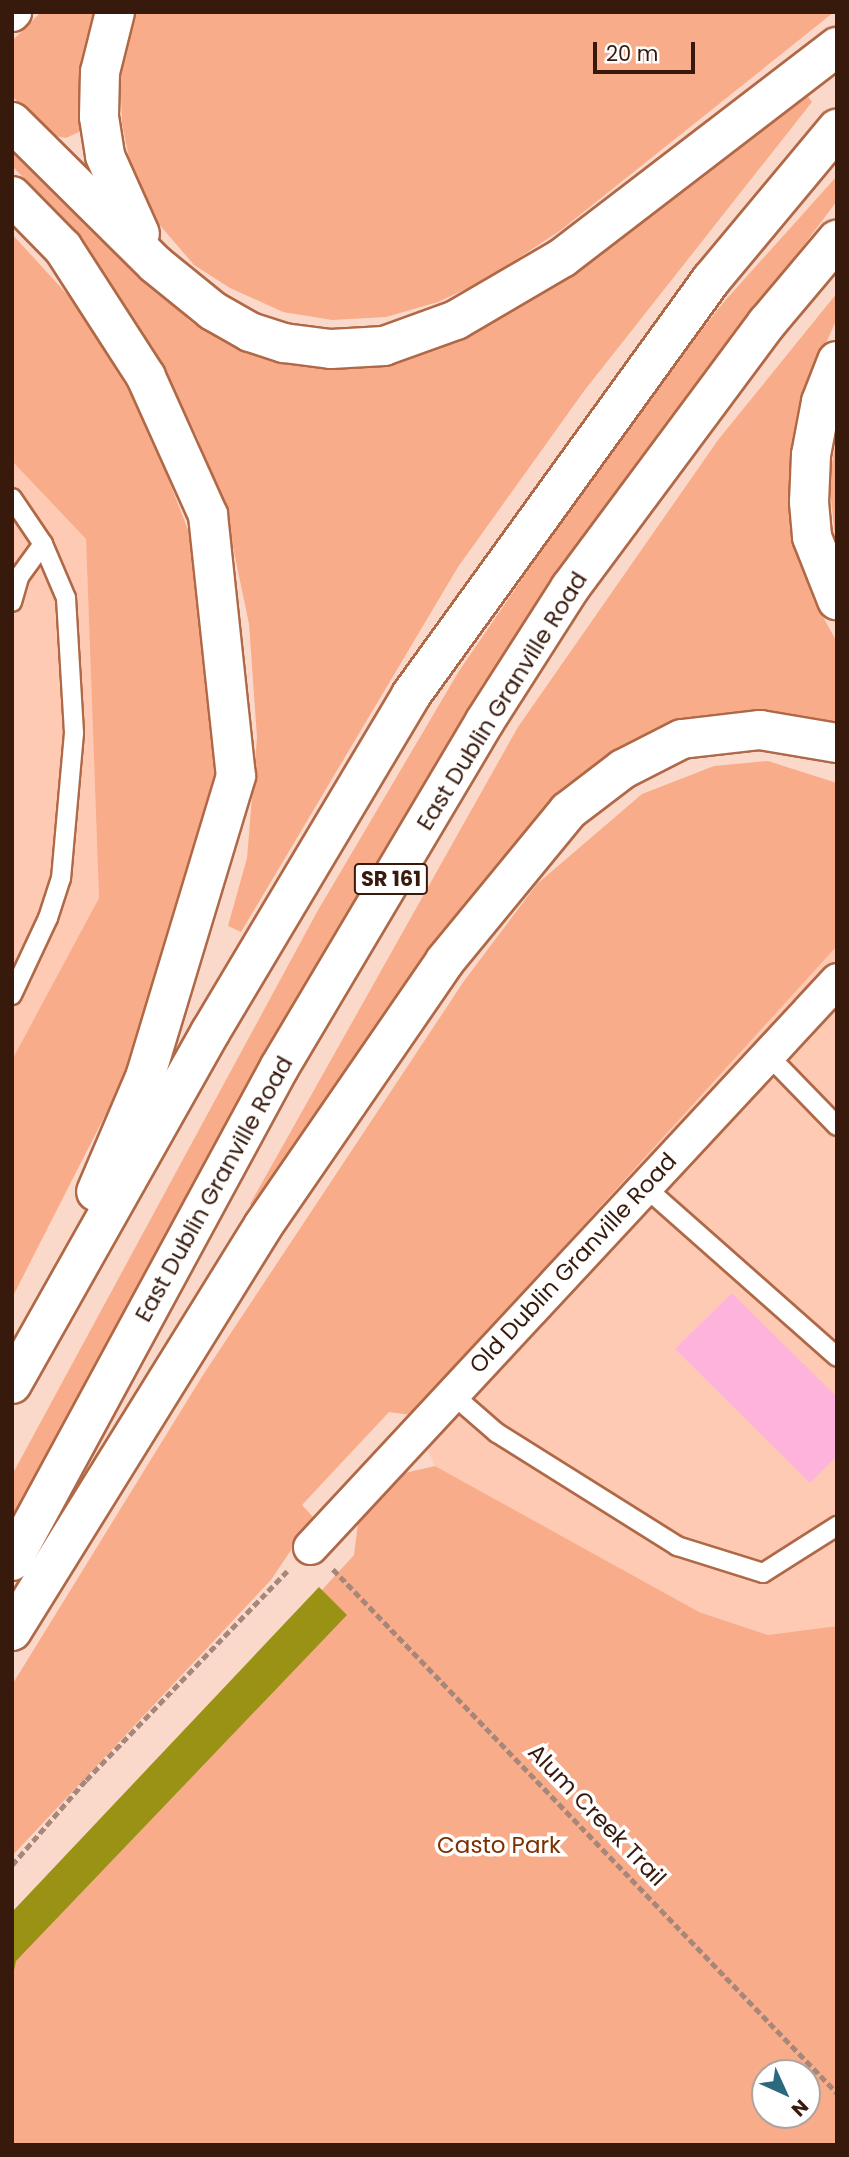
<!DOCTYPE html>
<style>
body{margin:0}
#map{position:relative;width:849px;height:2157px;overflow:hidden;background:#fad9cb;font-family:Poppins,sans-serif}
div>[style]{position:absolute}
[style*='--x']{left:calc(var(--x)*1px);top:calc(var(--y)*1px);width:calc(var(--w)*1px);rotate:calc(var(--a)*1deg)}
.built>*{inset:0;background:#ffcab3}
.green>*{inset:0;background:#f9ac89}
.water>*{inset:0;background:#9a9215}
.building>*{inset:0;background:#fdb3dc}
.path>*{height:4.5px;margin-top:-2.25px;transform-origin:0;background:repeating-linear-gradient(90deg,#a7877a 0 7px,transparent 0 10.5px)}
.roads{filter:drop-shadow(2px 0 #b06947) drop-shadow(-2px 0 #b06947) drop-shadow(0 2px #b06947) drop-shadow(0 -2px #b06947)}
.service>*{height:18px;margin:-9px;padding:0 9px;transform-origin:9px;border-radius:9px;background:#fff}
.minor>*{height:33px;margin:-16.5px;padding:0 16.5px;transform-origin:16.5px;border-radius:16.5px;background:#fff}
.primary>*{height:38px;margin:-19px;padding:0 19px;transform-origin:19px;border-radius:19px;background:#fff}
span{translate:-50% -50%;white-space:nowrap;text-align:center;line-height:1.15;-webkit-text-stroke:7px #fff;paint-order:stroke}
.shield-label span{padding:2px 5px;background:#fff;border:2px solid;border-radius:5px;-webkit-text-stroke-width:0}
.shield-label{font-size:21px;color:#381a0d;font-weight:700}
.street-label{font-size:23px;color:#381a0d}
.park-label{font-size:23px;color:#7b3000}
.frame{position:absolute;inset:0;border:14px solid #381a0d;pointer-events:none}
.north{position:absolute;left:751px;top:2059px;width:70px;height:70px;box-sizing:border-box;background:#fff;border:2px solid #afa39e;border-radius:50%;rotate:135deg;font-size:19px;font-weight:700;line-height:28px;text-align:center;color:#381a0d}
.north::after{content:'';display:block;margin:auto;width:24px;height:32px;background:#2b697f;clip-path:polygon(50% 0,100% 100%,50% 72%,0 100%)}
.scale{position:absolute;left:593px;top:42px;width:102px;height:32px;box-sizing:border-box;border:4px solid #381a0d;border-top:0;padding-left:9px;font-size:21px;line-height:24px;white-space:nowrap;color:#381a0d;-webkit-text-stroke:5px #fff;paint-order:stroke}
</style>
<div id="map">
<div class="built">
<i style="clip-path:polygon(12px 461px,86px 539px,99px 898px,12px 1060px)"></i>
<i style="clip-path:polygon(837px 946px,837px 1626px,768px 1635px,699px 1612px,435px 1466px,411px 1415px)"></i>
</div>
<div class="green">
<i style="clip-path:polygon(41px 12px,94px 12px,81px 80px,81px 131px,66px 138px,50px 135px,12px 96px,12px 41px)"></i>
<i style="clip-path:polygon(132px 12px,834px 12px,561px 230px,485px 280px,438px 302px,386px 317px,332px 320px,283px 312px,230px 288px,194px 265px,158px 223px,132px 172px,122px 124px,120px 69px)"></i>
<i style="clip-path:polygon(807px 95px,812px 102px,584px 391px,458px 567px,241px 932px,228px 926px,247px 858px,257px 738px,249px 624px,228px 523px,198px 439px,153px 348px,70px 225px,12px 166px,12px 146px,191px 322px,233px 346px,281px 361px,377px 366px,449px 344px,506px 315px)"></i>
<i style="clip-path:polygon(837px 176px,837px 201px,564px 563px,387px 846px,12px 1536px,12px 1475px,317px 912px,459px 671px,637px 411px,723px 303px)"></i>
<i style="clip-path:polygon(12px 234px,76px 304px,144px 416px,190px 535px,211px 626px,217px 773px,202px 866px,169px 968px,121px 1084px,12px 1298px,12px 1060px,99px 898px,86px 539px,12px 461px)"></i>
<i style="clip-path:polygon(837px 293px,837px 319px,810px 377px,798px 424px,791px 518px,813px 599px,837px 642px,837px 729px,620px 753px,259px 1210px,250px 1204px,518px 727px,718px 440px)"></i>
<i style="clip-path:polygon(837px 436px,837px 557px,829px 479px)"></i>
<i style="clip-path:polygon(768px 761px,837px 783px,837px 946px,411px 1415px,389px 1412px,302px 1505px,313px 1517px,271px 1580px,12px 1856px,12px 1685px,203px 1375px,464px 981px,537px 884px,642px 794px,714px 766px)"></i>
<i style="clip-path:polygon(evenodd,435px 1466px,699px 1612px,768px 1635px,837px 1626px,837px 2145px,12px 2145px,12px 1929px,354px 1555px,359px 1515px,400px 1474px,435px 1466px,765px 2073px,807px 2073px,807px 2115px,765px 2115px,765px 2073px)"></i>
</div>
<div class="water">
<i style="clip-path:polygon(319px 1587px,347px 1615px,16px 1961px,12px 1980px,12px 1912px)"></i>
</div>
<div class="building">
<i style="clip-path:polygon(732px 1293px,837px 1397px,837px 1456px,810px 1483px,675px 1349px)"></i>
</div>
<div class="path">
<i style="--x:333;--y:1569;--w:727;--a:46.11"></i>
<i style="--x:12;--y:1865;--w:113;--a:-49"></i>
<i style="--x:86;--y:1780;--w:290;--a:-46.1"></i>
</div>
<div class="roads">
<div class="service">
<i style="--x:12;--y:498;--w:55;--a:56"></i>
<i style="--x:43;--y:544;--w:59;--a:66.9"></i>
<i style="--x:66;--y:598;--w:135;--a:86.6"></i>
<i style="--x:74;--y:733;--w:146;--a:95.1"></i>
<i style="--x:61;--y:878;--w:42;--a:108"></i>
<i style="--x:48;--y:918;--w:85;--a:115.1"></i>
<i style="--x:12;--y:602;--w:26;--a:-74"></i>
<i style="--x:19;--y:577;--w:41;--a:-54"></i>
<i style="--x:768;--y:1055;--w:99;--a:45.8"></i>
<i style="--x:645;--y:1187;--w:256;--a:41.5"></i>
<i style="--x:451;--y:1393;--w:61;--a:41"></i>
<i style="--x:497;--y:1433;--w:213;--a:32.1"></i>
<i style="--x:677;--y:1546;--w:90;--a:17.4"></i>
<i style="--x:763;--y:1573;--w:88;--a:-32.4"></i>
</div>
<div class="minor">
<i style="--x:12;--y:14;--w:3;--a:-45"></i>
<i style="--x:310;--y:1547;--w:774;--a:-47.09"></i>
</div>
<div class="primary">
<i style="--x:115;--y:12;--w:62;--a:104"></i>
<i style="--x:100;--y:72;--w:45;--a:91.3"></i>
<i style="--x:99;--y:117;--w:39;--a:81"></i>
<i style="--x:105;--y:156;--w:85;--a:65.8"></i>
<i style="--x:12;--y:122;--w:202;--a:44.8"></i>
<i style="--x:155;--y:264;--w:75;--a:39"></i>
<i style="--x:213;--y:311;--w:43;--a:29.6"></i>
<i style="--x:250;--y:332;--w:36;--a:18"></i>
<i style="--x:284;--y:343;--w:47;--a:7.3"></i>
<i style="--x:331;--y:349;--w:53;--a:-3.2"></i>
<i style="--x:384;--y:346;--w:77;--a:-19.9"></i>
<i style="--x:456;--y:320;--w:123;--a:-30.3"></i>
<i style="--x:562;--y:258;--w:347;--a:-37.5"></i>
<i style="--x:12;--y:196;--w:73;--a:45.6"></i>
<i style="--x:63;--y:248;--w:153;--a:57.2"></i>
<i style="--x:146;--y:377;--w:151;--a:65.8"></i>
<i style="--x:208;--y:515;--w:262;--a:83.9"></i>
<i style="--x:236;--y:776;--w:312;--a:106.8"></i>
<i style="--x:146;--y:1075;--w:127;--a:113.1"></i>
<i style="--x:837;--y:361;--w:44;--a:111.3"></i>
<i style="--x:821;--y:402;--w:54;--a:100.7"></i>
<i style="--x:811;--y:455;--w:47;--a:92.4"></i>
<i style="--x:809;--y:502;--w:35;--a:85"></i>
<i style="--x:812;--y:537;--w:68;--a:68.4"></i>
<i style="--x:12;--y:1384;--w:405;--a:-60.6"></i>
<i style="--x:211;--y:1031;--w:391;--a:-59.2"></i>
<i style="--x:411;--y:695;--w:512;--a:-54.14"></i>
<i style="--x:711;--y:280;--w:197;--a:-50.2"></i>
<i style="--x:12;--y:1561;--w:561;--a:-61.56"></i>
<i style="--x:279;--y:1068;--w:404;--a:-59.3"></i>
<i style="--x:485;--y:721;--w:158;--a:-57.4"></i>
<i style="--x:570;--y:588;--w:330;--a:-53.4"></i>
<i style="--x:767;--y:323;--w:109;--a:-49.9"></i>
<i style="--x:12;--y:1631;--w:476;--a:-58.2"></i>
<i style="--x:263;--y:1226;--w:321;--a:-55.5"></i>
<i style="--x:445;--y:961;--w:194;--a:-50.6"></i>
<i style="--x:568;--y:811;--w:69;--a:-37.4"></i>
<i style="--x:623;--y:769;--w:66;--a:-27"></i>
<i style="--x:682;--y:739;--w:79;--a:-6.6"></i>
<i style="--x:760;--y:730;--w:78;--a:9.6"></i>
</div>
</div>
<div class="shield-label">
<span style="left:391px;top:879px">SR 161</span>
</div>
<div class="street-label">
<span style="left:502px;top:701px;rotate:-58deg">East Dublin Granville Road</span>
<span style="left:214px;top:1189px;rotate:-61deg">East Dublin Granville Road</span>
<span style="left:573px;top:1263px;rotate:-47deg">Old Dublin Granville Road</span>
<span style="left:597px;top:1815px;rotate:46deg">Alum Creek Trail</span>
</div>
<div class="park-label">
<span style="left:499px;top:1845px">Casto Park</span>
</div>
<div class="frame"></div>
<div class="north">N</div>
<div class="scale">20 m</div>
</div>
